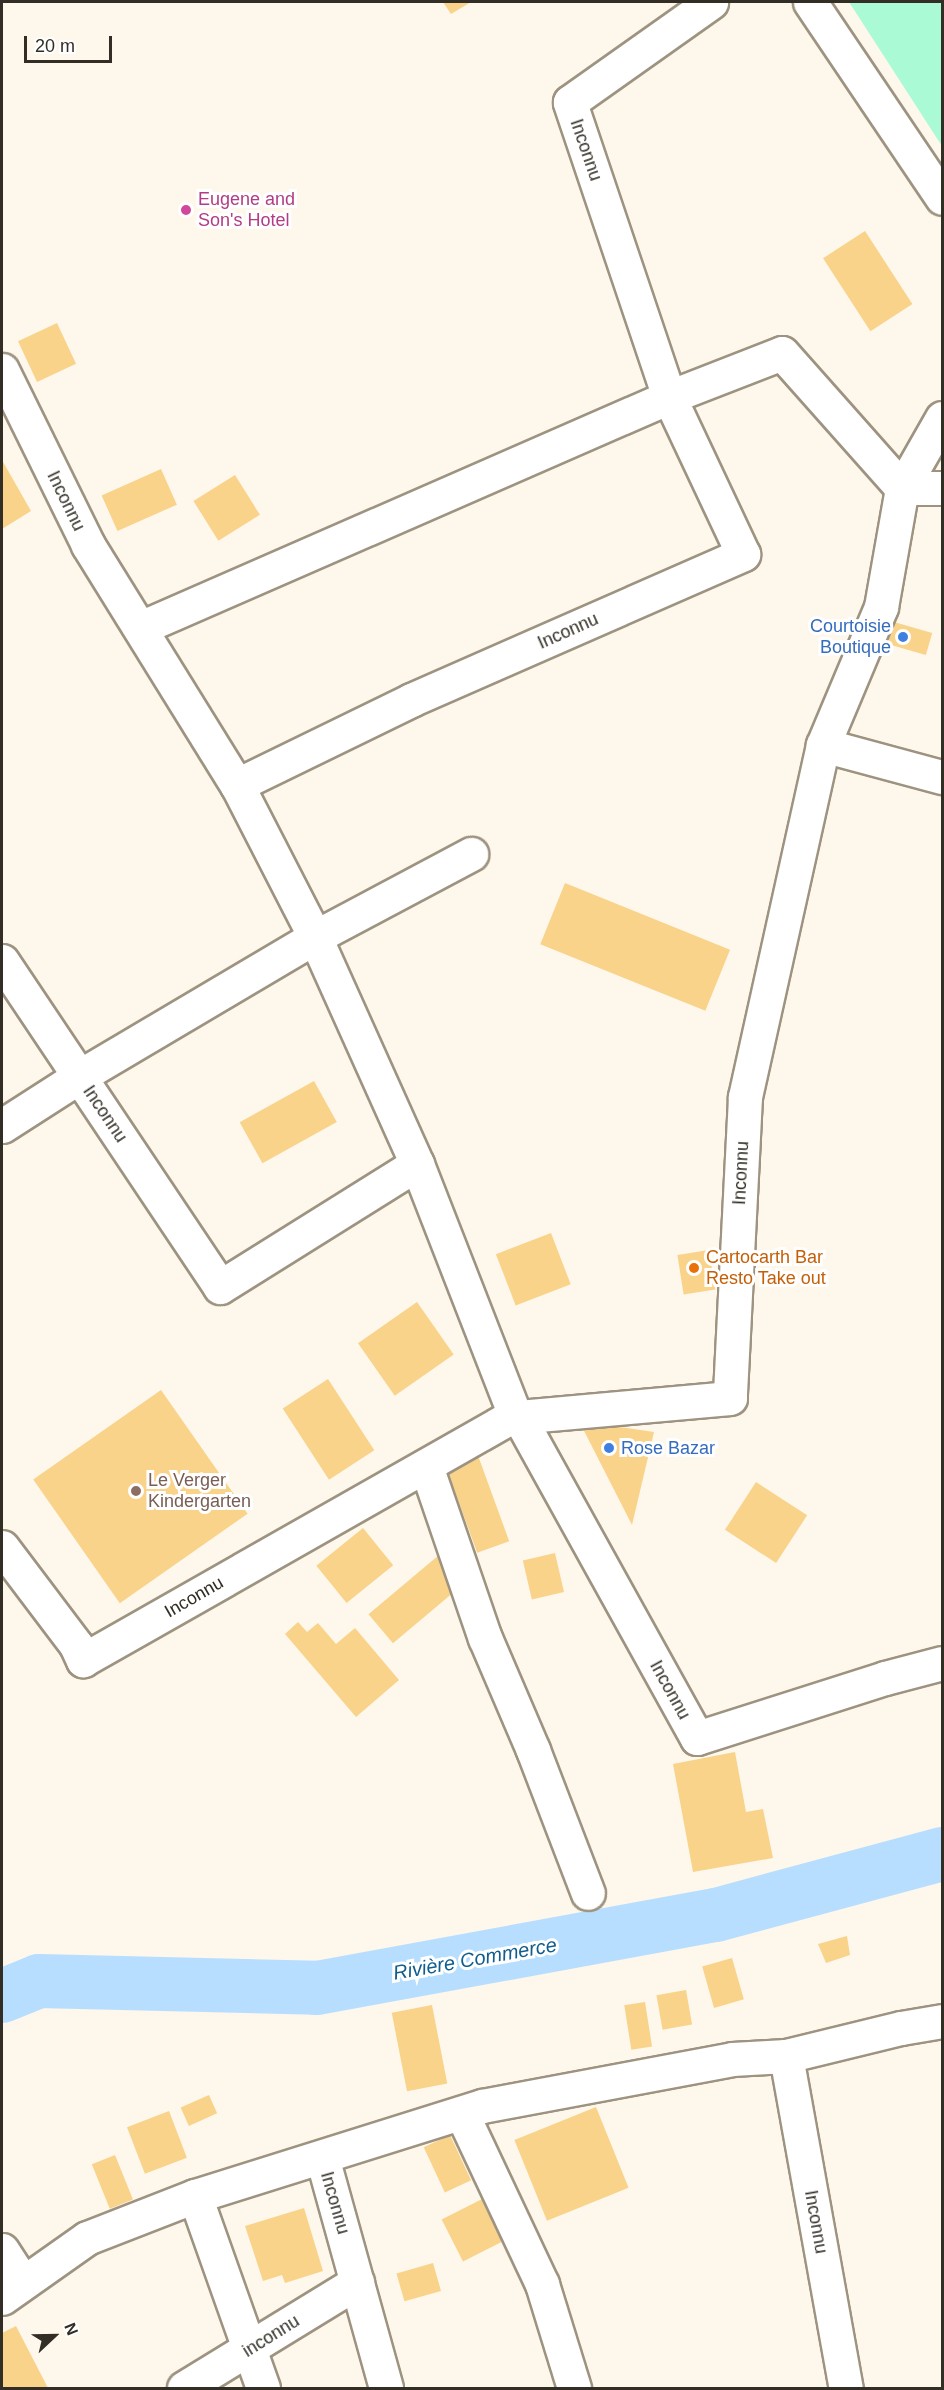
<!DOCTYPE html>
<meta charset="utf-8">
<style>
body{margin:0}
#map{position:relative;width:944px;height:2390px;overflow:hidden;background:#fef7eb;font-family:Arial,sans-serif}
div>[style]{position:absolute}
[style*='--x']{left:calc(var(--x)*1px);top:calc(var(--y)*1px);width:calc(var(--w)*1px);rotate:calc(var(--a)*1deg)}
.green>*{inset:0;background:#abfad6}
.river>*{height:54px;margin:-27px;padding:0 27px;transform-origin:27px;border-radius:27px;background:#b7defe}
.building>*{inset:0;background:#f9d38a;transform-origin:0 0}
.roads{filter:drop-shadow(2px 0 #9d9380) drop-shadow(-2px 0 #9d9380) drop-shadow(0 2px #9d9380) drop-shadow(0 -2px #9d9380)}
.minor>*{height:33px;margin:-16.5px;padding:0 16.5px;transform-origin:16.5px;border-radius:16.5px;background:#fff}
.dots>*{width:16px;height:16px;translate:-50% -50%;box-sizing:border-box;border:3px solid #fff;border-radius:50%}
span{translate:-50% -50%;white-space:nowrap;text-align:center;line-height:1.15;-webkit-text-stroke:6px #fff;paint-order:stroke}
.street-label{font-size:18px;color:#322e26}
.hotel-label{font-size:18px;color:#b23c85}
.left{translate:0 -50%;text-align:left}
.shop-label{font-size:18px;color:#366cbe}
.right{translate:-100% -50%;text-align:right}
.food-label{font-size:18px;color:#c56008}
.education-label{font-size:18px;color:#785e54}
.water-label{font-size:20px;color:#115d8d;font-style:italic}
.frame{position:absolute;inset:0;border:3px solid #322e26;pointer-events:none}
.north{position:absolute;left:24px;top:2306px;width:60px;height:60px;-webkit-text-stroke:4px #fff;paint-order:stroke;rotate:68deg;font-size:16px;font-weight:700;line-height:24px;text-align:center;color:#322e26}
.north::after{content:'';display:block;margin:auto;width:21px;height:27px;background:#322e26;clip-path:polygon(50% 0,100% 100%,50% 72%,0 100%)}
.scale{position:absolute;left:24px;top:36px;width:88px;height:27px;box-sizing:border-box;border:3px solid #322e26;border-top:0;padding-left:8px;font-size:18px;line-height:21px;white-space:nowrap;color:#322e26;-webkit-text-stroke:4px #fff;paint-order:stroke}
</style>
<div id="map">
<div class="green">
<i style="clip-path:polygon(849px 2px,942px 2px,942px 145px,940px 143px)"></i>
</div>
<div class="river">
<i style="--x:2;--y:1996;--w:40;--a:-22"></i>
<i style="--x:39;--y:1981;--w:278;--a:1.4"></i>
<i style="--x:317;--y:1988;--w:406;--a:-10.4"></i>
<i style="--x:716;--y:1915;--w:234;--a:-15.1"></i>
</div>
<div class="building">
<i style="clip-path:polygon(443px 2px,471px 2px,451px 14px)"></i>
<i style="left:865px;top:231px;width:87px;height:50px;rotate:57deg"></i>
<i style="left:57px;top:323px;width:45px;height:43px;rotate:65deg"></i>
<i style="clip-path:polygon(2px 460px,31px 511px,2px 529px)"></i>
<i style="left:161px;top:469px;width:39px;height:65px;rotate:66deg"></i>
<i style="left:235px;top:475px;width:47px;height:49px;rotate:58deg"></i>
<i style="left:887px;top:620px;width:47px;height:23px;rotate:16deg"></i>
<i style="left:565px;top:883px;width:178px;height:66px;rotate:22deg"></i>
<i style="left:314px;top:1081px;width:47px;height:85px;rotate:61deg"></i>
<i style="left:551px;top:1233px;width:55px;height:59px;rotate:69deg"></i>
<i style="left:709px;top:1250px;width:40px;height:32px;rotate:81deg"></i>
<i style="left:417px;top:1302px;width:64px;height:72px;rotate:55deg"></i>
<i style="left:328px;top:1379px;width:85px;height:54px;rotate:57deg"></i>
<i style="left:161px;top:1390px;width:151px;height:156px;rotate:55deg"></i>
<i style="clip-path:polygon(579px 1421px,654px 1432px,632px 1525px)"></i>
<i style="left:476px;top:1450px;width:97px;height:34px;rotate:70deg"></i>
<i style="left:756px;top:1482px;width:61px;height:57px;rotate:33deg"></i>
<i style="left:363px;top:1528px;width:48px;height:60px;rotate:51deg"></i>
<i style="left:555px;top:1553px;width:40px;height:33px;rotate:77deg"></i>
<i style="left:439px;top:1555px;width:38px;height:92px;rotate:50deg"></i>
<i style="clip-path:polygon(298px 1622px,307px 1632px,318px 1623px,336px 1644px,355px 1628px,399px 1680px,356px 1717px,285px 1634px)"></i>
<i style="clip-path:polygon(735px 1752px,746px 1812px,763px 1809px,773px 1858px,693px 1872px,673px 1764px)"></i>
<i style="clip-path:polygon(847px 1936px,850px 1955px,826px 1963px,818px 1944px)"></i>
<i style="left:732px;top:1958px;width:43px;height:31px;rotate:74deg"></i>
<i style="left:686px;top:1990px;width:35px;height:30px;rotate:80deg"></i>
<i style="left:645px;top:2002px;width:45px;height:21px;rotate:81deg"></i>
<i style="left:432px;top:2005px;width:80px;height:41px;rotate:79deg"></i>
<i style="left:209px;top:2095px;width:20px;height:31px;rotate:66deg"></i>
<i style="left:596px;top:2107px;width:87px;height:88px;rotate:68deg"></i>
<i style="left:169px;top:2111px;width:50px;height:45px;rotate:69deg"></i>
<i style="left:450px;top:2135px;width:50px;height:29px;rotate:65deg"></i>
<i style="left:115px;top:2155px;width:48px;height:25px;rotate:68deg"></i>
<i style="left:488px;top:2196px;width:47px;height:52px;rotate:63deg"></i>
<i style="clip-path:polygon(304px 2208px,323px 2271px,285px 2283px,282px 2275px,263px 2281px,245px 2226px)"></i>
<i style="left:433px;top:2263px;width:29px;height:38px;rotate:74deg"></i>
<i style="clip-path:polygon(16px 2326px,48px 2388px,2px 2388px,2px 2333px)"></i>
</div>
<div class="roads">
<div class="minor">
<i style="--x:810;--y:2;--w:236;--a:56"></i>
<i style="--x:2;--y:370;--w:195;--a:63.8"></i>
<i style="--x:88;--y:545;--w:282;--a:58.2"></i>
<i style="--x:237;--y:785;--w:171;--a:62.8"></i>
<i style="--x:315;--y:937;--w:249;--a:65.8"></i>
<i style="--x:417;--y:1164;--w:269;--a:68.7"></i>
<i style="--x:942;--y:418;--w:81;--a:119.7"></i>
<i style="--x:902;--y:488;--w:121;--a:100"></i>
<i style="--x:881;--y:607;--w:150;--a:112.8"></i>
<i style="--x:823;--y:745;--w:361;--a:102.5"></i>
<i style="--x:745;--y:1097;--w:301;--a:92.9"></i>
<i style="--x:730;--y:1398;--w:212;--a:174.9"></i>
<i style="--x:519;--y:1417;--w:367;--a:61"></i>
<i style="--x:697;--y:1738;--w:197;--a:-17.7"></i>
<i style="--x:885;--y:1678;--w:59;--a:-14.7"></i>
<i style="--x:140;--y:628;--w:577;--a:-23.59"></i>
<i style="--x:669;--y:397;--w:121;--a:-21.3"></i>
<i style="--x:782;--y:353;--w:181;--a:48.4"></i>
<i style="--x:902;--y:488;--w:40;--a:0"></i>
<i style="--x:823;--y:745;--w:123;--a:15.1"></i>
<i style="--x:237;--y:785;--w:194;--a:-26"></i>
<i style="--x:411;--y:700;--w:363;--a:-23.7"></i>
<i style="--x:743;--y:554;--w:174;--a:-115.2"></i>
<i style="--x:669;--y:397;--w:311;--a:-108.6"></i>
<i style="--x:570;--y:102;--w:173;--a:-35.3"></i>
<i style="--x:2;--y:961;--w:392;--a:56.2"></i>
<i style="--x:220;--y:1287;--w:232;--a:-32"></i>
<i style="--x:2;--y:1126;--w:93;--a:-32.7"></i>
<i style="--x:80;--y:1076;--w:273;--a:-30.6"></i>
<i style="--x:315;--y:937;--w:177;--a:-28"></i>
<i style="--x:426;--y:1466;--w:182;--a:71.1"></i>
<i style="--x:485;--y:1638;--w:122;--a:66.8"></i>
<i style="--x:533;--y:1750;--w:153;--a:69"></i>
<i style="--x:2;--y:1547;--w:123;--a:52.9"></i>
<i style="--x:76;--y:1645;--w:17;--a:65"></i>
<i style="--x:83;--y:1660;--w:497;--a:-29.6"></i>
<i style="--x:515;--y:1415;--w:4;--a:27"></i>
<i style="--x:786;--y:2056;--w:337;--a:79.8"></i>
<i style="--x:462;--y:2114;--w:188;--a:64.8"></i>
<i style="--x:542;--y:2284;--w:109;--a:72.9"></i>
<i style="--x:322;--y:2157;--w:240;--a:74.5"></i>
<i style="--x:195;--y:2196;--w:204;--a:70.5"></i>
<i style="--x:2;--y:2250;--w:37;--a:57"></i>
<i style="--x:2;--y:2298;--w:104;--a:-35.2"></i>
<i style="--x:87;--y:2238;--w:116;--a:-21.3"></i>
<i style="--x:195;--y:2196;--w:301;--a:-17.4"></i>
<i style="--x:482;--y:2106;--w:254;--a:-10.6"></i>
<i style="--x:732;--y:2059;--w:54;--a:-3.2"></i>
<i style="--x:786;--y:2056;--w:118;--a:-13.7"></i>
<i style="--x:901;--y:2028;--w:42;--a:-9.7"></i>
<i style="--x:184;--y:2388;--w:203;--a:-31.5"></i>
</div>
</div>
<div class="dots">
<i style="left:186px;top:210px;background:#d1479c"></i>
<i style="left:903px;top:637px;background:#3f7fe0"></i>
<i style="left:694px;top:1268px;background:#e8710a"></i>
<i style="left:609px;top:1448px;background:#3f7fe0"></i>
<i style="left:136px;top:1491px;background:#8d6e63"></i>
</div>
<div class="street-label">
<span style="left:586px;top:150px;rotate:71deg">Inconnu</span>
<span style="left:66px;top:501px;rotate:64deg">Inconnu</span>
<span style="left:568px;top:631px;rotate:-24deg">Inconnu</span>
<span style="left:105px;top:1114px;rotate:56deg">Inconnu</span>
<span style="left:741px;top:1173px;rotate:-87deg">Inconnu</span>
<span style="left:194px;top:1597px;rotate:-30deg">Inconnu</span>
<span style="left:670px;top:1690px;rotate:61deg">Inconnu</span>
<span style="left:335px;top:2203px;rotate:74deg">Inconnu</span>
<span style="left:816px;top:2222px;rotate:80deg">Inconnu</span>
<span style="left:271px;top:2336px;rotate:-32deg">inconnu</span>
</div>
<div class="hotel-label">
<span class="left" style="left:198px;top:210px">Eugene and<br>Son's Hotel</span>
</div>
<div class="shop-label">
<span class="right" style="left:891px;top:637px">Courtoisie<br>Boutique</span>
<span class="left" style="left:621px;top:1448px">Rose Bazar</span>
</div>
<div class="food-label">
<span class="left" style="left:706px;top:1268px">Cartocarth Bar<br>Resto Take out</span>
</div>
<div class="education-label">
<span class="left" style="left:148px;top:1491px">Le Verger<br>Kindergarten</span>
</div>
<div class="water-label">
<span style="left:475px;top:1959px;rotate:-10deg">Rivière Commerce</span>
</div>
<div class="frame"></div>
<div class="north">N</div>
<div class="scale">20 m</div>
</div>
